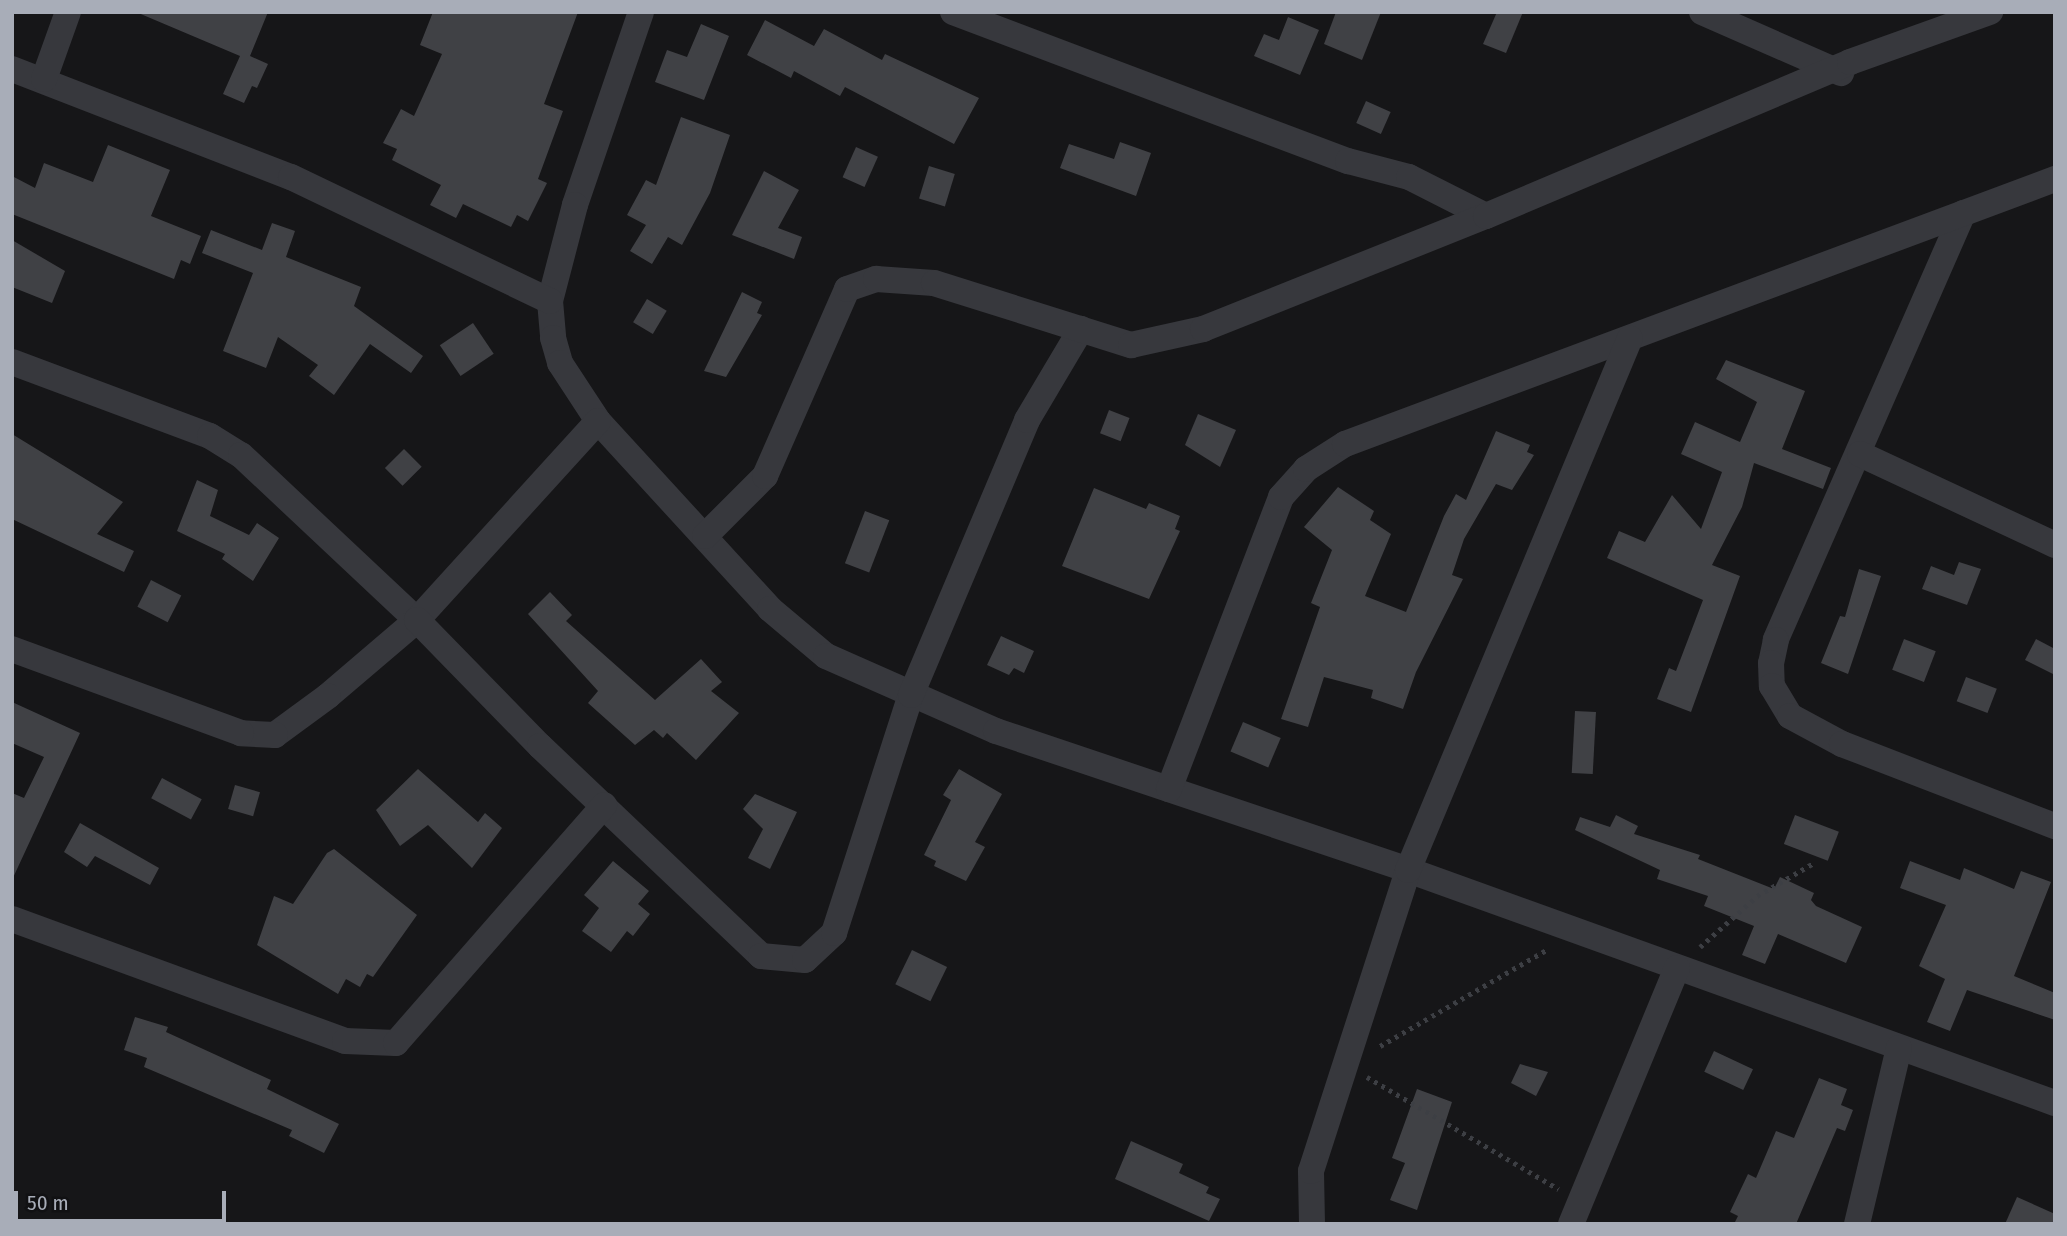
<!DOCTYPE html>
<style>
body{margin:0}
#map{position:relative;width:2067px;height:1236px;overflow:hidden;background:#161618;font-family:"Fira Sans Condensed",sans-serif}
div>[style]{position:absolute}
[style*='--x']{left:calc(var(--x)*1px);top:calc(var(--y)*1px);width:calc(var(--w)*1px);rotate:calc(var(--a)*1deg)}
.building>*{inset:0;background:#404145;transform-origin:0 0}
.path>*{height:4.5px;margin-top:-2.25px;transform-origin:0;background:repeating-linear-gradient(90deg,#3d3f44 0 3.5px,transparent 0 8.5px)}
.minor>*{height:26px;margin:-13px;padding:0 13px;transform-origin:13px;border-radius:13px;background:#37383d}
span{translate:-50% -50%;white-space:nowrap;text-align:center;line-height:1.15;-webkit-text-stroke:5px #111113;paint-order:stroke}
.frame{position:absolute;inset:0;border:14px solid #a8adb8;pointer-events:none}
.scale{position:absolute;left:14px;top:1191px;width:212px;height:32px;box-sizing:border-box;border:4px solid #a8adb8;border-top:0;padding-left:9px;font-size:21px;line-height:24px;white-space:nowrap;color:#a8adb8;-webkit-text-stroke:5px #111113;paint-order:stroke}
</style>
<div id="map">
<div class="building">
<i style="clip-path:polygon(136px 12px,268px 12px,250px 56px,268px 64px,257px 88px,252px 86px,244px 103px,223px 94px,240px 56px)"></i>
<i style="clip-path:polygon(433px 12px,578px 12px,544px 104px,563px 111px,538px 179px,547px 183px,528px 221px,517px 215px,511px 227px,463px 204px,456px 218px,430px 205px,441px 185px,392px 160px,397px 149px,383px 143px,401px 109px,414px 116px,442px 54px,420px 45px)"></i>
<i style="clip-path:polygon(1336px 12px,1381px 12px,1362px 60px,1324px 44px)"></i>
<i style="clip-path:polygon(1497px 12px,1523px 12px,1506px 53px,1483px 44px)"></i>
<i style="clip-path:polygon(1288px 17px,1319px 30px,1300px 75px,1254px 56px,1264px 34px,1279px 40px)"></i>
<i style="clip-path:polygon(765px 20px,814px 46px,824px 29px,882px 60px,885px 54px,979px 98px,954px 144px,845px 87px,840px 96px,794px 71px,791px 78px,747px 55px)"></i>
<i style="clip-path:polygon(701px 24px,729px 36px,704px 100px,655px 82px,667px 50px,687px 57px)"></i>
<i style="left:1366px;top:101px;width:27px;height:24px;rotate:24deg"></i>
<i style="clip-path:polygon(681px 117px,730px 135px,710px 193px,682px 245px,668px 237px,652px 264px,630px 251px,646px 225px,627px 215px,646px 180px,656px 185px)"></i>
<i style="clip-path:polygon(1120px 142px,1151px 153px,1136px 196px,1060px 168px,1069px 144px,1114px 159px)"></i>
<i style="clip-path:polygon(108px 145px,170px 170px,151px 216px,201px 236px,190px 264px,181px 260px,174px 279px,12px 214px,12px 176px,35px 188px,44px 163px,93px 182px)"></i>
<i style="left:856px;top:147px;width:24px;height:33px;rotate:24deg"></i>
<i style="left:929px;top:166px;width:27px;height:34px;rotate:17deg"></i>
<i style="clip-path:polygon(764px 171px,799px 190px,778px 228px,802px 237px,794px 259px,732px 235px)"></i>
<i style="clip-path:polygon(272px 223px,295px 231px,286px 257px,361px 287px,354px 306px,423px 356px,411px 373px,370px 344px,334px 395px,309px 376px,318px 365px,278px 337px,266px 368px,223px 351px,253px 273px,202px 253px,211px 230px,262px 250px)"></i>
<i style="clip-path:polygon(12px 240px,65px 271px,52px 303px,12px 287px)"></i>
<i style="clip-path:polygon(742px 292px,762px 302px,757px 313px,762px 315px,726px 377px,704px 371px)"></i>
<i style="left:647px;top:299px;width:23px;height:27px;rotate:31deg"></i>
<i style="left:473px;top:323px;width:37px;height:40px;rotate:56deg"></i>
<i style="clip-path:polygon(1726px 360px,1805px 391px,1782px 449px,1831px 468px,1823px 489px,1754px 463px,1742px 507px,1712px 565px,1740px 576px,1691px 712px,1657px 699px,1669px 668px,1676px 671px,1703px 600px,1607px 558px,1619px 531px,1645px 542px,1672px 495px,1701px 529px,1722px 472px,1681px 454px,1695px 422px,1740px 442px,1757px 402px,1716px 379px)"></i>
<i style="left:1109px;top:410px;width:22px;height:25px;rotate:21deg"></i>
<i style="clip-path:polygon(1198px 414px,1236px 430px,1220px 467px,1185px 445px)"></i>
<i style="clip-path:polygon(1496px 431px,1530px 445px,1527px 452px,1534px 455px,1512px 490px,1496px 484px,1464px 539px,1452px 575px,1463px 579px,1416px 672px,1403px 709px,1371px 698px,1373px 690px,1324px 677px,1308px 727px,1281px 719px,1320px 607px,1311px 603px,1332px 550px,1304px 527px,1338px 487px,1374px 511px,1370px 520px,1391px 534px,1365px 596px,1406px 612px,1444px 516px,1456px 494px,1466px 500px)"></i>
<i style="clip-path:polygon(12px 434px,123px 502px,97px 534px,134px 551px,124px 572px,12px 519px)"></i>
<i style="left:404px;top:449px;width:25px;height:27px;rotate:45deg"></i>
<i style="clip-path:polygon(197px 480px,218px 490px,210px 516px,249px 535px,257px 523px,279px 538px,253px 581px,222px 559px,225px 554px,177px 531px)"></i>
<i style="clip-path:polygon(1094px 488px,1146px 509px,1149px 503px,1180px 516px,1175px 529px,1180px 531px,1149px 599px,1062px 566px)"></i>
<i style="left:865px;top:511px;width:26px;height:56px;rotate:21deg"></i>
<i style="clip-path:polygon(1959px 562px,1981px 569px,1967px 605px,1922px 589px,1931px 566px,1954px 575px)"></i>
<i style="clip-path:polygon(1859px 569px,1881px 576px,1848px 674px,1821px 663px,1840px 616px,1845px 617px)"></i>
<i style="left:151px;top:580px;width:34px;height:30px;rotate:27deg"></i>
<i style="clip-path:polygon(550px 592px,572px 615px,566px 621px,655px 700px,701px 659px,722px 682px,711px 691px,739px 713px,696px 760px,667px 733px,663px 738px,654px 730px,635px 745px,588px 703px,598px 691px,528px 614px)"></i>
<i style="clip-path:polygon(1001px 636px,1034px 651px,1024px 673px,1014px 668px,1009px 675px,987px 665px)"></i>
<i style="left:1904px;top:639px;width:34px;height:33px;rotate:21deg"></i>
<i style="clip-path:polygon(2036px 639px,2055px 649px,2055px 675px,2025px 660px)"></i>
<i style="left:1966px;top:677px;width:33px;height:26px;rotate:21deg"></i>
<i style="clip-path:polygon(12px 702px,80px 733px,12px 880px,12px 793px,24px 798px,44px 757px,12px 743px)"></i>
<i style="left:1575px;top:711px;width:21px;height:62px;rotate:3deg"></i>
<i style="left:1243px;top:722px;width:41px;height:32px;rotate:23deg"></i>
<i style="clip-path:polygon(418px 769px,478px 822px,485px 813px,502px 828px,472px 868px,428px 825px,400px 846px,376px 810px)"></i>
<i style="clip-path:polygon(959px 769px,1002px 794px,975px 842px,985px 847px,966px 881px,934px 866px,936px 861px,924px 855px,951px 800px,943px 795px)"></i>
<i style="left:162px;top:778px;width:45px;height:23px;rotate:28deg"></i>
<i style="left:235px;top:785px;width:26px;height:25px;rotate:16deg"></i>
<i style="clip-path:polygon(755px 794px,797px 812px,770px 869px,748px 858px,763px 829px,743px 809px)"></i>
<i style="clip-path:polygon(1616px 815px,1638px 826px,1634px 834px,1700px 855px,1698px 859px,1774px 889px,1780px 877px,1814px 893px,1811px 900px,1816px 906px,1862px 927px,1846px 963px,1778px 934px,1765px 964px,1742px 955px,1754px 926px,1704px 906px,1708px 896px,1657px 879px,1660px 870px,1575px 830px,1580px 817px,1610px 827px)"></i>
<i style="left:1795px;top:815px;width:47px;height:31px;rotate:21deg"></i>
<i style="clip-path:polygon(80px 823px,159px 868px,150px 885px,95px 856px,87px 867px,64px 852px)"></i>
<i style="clip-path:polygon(334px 849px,417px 915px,373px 977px,367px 974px,360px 987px,346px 979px,338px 994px,257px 945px,274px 896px,293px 904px,327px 853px)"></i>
<i style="clip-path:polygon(613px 861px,649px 891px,638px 904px,650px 914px,633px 936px,627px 931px,611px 952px,582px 931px,599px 908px,584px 895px)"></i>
<i style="clip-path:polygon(1910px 861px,1960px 880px,1964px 868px,2014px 889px,2021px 871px,2051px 882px,2014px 976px,2055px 993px,2055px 1020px,1967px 990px,1950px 1031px,1927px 1022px,1945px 979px,1919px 966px,1946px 905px,1900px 888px)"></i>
<i style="left:912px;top:950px;width:39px;height:38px;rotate:26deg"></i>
<i style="clip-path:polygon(135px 1017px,168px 1027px,166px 1032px,271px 1080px,267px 1089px,339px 1124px,324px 1153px,289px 1136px,292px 1130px,144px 1067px,147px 1058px,124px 1050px)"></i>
<i style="left:1714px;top:1051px;width:43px;height:23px;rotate:25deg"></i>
<i style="clip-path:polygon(1520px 1064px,1548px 1072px,1536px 1096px,1511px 1083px)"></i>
<i style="clip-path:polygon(1819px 1078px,1847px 1089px,1841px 1105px,1853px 1110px,1845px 1131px,1837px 1128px,1796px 1224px,1734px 1224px,1738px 1216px,1730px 1212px,1748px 1174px,1756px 1178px,1776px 1131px,1794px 1138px)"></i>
<i style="clip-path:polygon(1417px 1089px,1452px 1102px,1417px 1210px,1390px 1200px,1405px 1163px,1392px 1158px)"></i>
<i style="clip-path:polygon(1131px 1141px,1183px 1164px,1179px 1173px,1209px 1187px,1206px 1193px,1220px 1199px,1209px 1221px,1115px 1179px)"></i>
<i style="clip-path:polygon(2017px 1197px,2055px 1214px,2055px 1224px,2005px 1224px)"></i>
</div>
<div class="path">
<i style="--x:1700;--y:947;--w:76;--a:-41.8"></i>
<i style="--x:1757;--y:896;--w:64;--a:-30.2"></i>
<i style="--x:1380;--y:1046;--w:194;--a:-30"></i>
<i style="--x:1367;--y:1077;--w:222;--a:30.3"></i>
</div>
<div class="minor">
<i style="--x:641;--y:12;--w:204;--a:108.9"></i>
<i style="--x:575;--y:205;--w:99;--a:104.6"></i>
<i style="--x:550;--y:301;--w:37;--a:85"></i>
<i style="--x:553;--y:338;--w:26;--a:74"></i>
<i style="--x:560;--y:363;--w:69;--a:56.8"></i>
<i style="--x:598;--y:421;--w:255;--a:47.5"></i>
<i style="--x:770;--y:609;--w:73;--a:40"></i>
<i style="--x:826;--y:656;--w:186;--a:23.8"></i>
<i style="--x:996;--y:731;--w:435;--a:18.6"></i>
<i style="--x:1408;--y:870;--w:688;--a:19.81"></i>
<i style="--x:953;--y:12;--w:422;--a:20.7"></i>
<i style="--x:1348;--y:161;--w:63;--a:14.7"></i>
<i style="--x:1409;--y:177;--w:86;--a:26.9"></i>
<i style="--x:1702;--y:12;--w:152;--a:23.7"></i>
<i style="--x:12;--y:69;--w:299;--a:21.2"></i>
<i style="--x:291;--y:177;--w:287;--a:25.6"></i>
<i style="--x:44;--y:79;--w:71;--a:-70.3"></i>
<i style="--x:1963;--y:213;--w:466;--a:113.7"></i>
<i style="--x:1776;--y:640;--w:24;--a:102"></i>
<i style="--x:1771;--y:663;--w:23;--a:88"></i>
<i style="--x:1772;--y:686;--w:35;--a:59"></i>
<i style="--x:1790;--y:716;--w:59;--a:28.3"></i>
<i style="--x:1842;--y:744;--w:228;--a:21.1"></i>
<i style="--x:12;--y:362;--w:211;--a:20.5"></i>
<i style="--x:210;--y:436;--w:36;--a:32"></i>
<i style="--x:241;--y:455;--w:241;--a:43.2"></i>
<i style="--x:417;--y:620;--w:117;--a:139.5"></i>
<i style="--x:328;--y:696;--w:66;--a:143.7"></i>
<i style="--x:275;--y:735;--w:34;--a:-177"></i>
<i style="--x:241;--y:733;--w:244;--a:-159.9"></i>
<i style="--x:598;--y:421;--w:269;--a:132.3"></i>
<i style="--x:417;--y:620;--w:176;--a:45.7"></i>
<i style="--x:540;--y:746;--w:305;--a:43.5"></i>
<i style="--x:761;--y:956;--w:44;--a:5.2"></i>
<i style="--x:805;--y:960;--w:40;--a:-43"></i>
<i style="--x:834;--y:933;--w:250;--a:-72.1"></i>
<i style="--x:911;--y:695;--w:298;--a:-67.1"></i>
<i style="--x:1027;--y:420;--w:106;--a:-59.3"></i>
<i style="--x:1860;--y:454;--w:215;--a:25"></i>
<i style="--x:705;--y:536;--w:85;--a:-45"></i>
<i style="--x:765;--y:476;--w:204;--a:-66.3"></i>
<i style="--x:847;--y:289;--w:31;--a:-19"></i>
<i style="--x:876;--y:279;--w:58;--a:3.9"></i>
<i style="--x:934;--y:283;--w:207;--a:17.5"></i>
<i style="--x:1131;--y:345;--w:74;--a:-12.5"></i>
<i style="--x:1203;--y:329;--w:305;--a:-21.8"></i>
<i style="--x:1486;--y:216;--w:395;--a:-22.9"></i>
<i style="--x:1850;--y:62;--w:149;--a:-19.7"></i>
<i style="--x:1169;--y:789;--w:313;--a:-69"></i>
<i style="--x:1281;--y:497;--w:38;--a:-48"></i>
<i style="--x:1306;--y:469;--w:46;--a:-32.7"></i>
<i style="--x:1345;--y:444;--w:758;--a:-20.47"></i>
<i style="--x:12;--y:919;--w:355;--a:20.1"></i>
<i style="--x:345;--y:1041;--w:51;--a:2.2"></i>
<i style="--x:396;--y:1043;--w:316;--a:-48.8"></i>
<i style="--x:1312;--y:1224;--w:53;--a:-91.1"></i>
<i style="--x:1311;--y:1171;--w:316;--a:-72.1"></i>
<i style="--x:1408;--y:870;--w:576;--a:-67.35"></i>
<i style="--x:1571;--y:1224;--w:277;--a:-67.5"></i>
<i style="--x:1857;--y:1224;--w:181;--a:-76.6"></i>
</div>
<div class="frame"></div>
<div class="scale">50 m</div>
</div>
